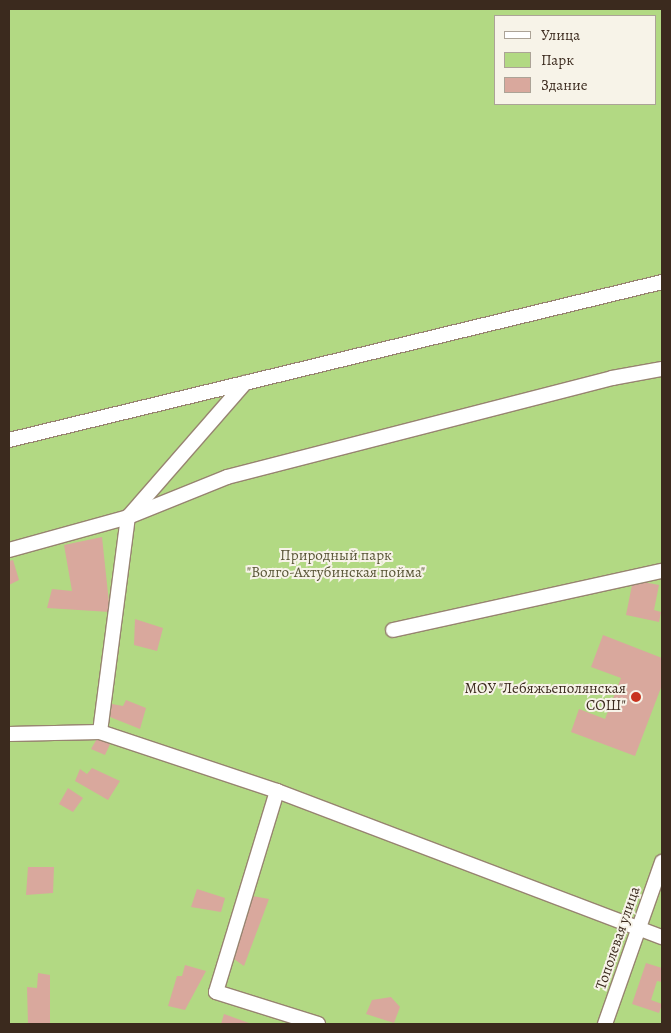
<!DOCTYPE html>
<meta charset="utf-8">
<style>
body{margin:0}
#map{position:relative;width:671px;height:1033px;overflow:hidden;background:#f3dec1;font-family:Alegreya,serif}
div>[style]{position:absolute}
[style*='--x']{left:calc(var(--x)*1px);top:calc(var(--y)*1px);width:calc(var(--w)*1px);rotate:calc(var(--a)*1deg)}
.green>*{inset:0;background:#b2d983}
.building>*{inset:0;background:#d9a89d}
.roads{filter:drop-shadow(1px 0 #978470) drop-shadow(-1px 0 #978470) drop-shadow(0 1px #978470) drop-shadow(0 -1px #978470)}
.minor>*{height:14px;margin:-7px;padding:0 7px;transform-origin:7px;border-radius:7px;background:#fff}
.dots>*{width:14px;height:14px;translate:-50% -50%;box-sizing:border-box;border:2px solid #f7f3e8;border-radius:50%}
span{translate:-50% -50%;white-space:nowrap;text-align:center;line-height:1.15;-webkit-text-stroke:4px #f7f3e8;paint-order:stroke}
.park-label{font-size:15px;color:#595637}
.poi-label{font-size:15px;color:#3b2a1e}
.right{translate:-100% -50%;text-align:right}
.street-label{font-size:15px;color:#3b2a1e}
.frame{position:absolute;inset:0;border:10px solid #3b2a1e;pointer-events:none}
.legend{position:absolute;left:494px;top:15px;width:162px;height:90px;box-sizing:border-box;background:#f7f3e8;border:1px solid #aca397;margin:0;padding:6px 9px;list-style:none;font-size:15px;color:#3b2a1e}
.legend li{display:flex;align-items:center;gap:10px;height:25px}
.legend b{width:25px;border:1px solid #aca397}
</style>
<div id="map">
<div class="green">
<i style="clip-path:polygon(evenodd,9px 9px,662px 9px,662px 1024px,9px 1024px,9px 9px,495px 16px,655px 16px,655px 104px,495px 104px,495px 16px)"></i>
</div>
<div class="building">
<i style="clip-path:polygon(102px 537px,110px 612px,47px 608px,52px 589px,72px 591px,64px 545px)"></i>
<i style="clip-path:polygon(13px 560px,19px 580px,9px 585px,9px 561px)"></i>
<i style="clip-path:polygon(633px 580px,659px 585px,654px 610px,661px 612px,659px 622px,626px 615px)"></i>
<i style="clip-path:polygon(135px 619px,163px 628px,157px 651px,134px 645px)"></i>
<i style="clip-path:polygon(603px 635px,662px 658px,662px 685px,635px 756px,571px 732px,579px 709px,605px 719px,621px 678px,591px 667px)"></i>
<i style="clip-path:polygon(126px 700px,146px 708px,140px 729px,110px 717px,112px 704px,123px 706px)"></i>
<i style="clip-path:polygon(98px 737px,111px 742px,105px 755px,91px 749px)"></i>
<i style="clip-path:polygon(92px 768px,120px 781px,108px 800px,75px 781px,80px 769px,87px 774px)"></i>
<i style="clip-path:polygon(68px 788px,83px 798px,73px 812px,59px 804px)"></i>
<i style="clip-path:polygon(28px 867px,54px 867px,53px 893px,26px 895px)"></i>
<i style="clip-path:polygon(197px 889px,225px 898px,221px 912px,191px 907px)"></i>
<i style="clip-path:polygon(252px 896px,269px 899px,244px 966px,234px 959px)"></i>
<i style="clip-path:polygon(646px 963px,662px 968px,662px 982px,657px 981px,651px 1000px,662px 1004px,659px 1013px,632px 1004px)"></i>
<i style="clip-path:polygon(185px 965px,206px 971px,185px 1010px,168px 1006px,177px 976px,182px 976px)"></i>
<i style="clip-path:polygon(38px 973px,50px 975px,50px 1024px,28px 1024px,27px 987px,37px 988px)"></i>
<i style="clip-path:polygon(391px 997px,400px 1007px,394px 1023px,366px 1014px,372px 1000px)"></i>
<i style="clip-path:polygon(224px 1014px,249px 1023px,221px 1024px)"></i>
</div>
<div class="roads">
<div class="minor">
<i style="--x:9;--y:440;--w:672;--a:-13.6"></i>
<i style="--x:9;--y:550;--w:123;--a:-15.5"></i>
<i style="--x:128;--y:517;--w:107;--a:-22"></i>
<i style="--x:227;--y:477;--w:398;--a:-14.4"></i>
<i style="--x:612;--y:378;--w:51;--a:-10.2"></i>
<i style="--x:393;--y:630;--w:275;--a:-12.4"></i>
<i style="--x:100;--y:732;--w:217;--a:-82.6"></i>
<i style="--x:128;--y:517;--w:178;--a:-48.9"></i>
<i style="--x:9;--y:734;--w:91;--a:-1.3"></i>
<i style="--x:100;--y:732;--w:187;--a:18.4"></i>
<i style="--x:277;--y:791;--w:412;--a:20.8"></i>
<i style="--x:277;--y:791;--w:210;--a:106.9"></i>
<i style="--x:216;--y:992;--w:107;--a:17.4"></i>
<i style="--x:605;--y:1024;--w:172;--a:-70.6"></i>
</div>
</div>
<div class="dots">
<i style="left:636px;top:697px;background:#c8321e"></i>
</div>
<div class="park-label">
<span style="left:336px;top:564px">Природный парк<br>"Волго-Ахтубинская пойма"</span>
</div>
<div class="poi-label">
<span class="right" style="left:626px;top:697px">МОУ "Лебяжьеполянская<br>СОШ"</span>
</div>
<div class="street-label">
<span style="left:618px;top:938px;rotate:-71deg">Тополевая улица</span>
</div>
<div class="frame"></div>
<ul class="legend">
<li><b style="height:6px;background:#fff"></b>Улица</li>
<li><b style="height:14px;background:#b2d983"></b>Парк</li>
<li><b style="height:14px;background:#d9a89d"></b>Здание</li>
</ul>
</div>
